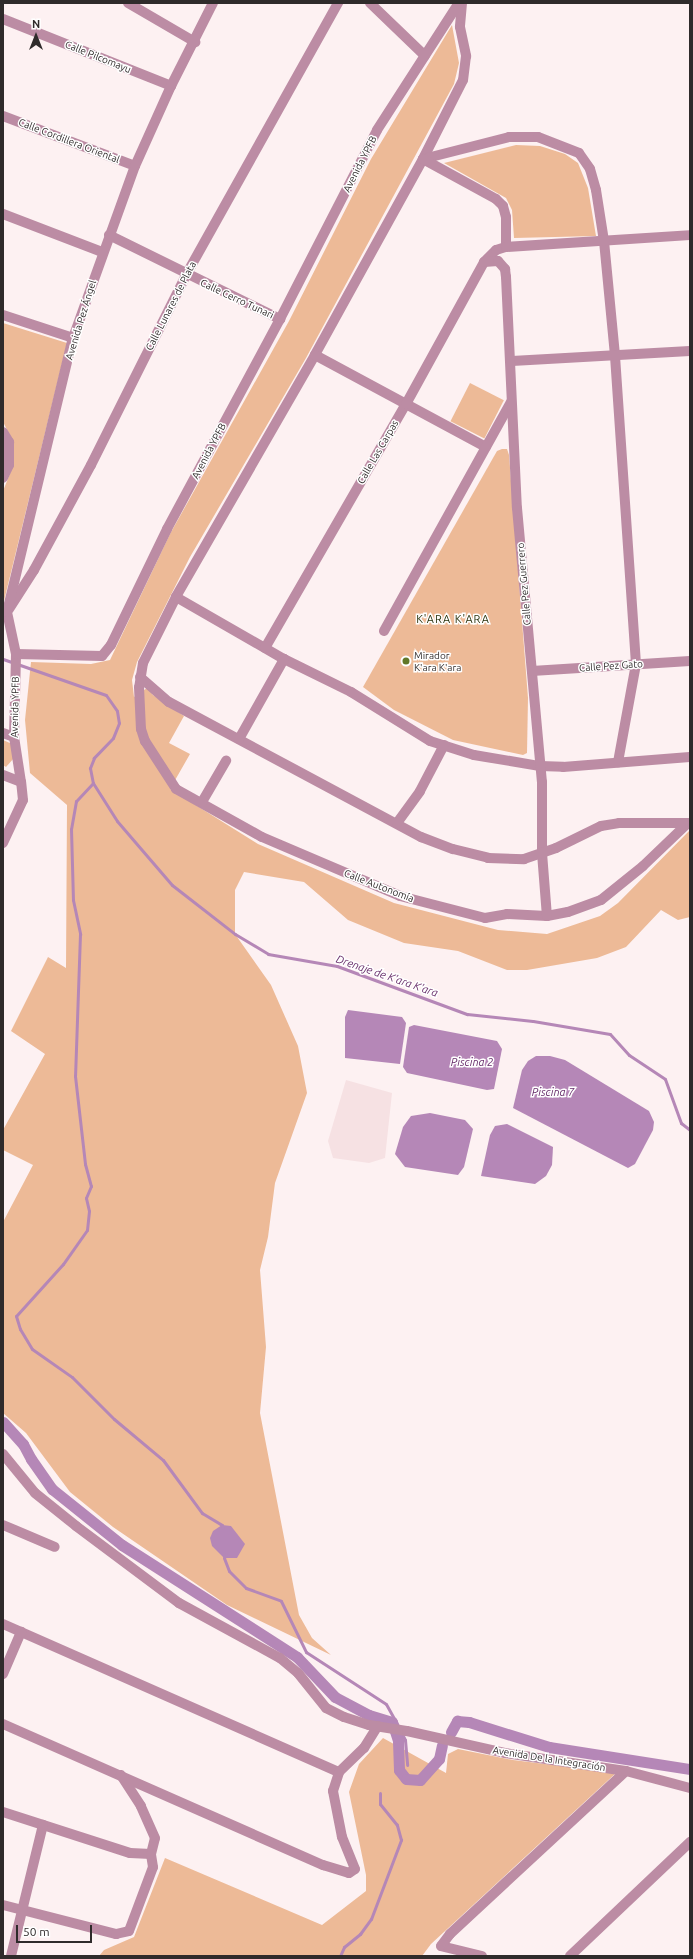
<!DOCTYPE html>
<meta charset="utf-8">
<style>
body{margin:0}
#map{position:relative;width:693px;height:1959px;overflow:hidden;background:#fdf1f2;font-family:Ubuntu,sans-serif}
div>[style]{position:absolute}
[style*='--x']{left:calc(var(--x)*1px);top:calc(var(--y)*1px);width:calc(var(--w)*1px);rotate:calc(var(--a)*1deg)}
.built>*{inset:0;background:#f6e1e3}
.green>*{inset:0;background:#edba97;transform-origin:0 0}
.water>*{inset:0;background:#b587b7}
.stream>*{height:3px;margin:-1.5px;padding:0 1.5px;transform-origin:1.5px;border-radius:1.5px;background:#b587b7}
.canal>*{height:11px;margin:-5.5px;padding:0 5.5px;transform-origin:5.5px;border-radius:5.5px;background:#b587b7}
.minor>*{height:10px;margin:-5px;padding:0 5px;transform-origin:5px;border-radius:5px;background:#bc8ca4}
.tertiary>*{height:10px;margin:-5px;padding:0 5px;transform-origin:5px;border-radius:5px;background:#bc8ca4}
.dots>*{width:11px;height:11px;translate:-50% -50%;box-sizing:border-box;border:2px solid #fff;border-radius:50%}
span{translate:-50% -50%;white-space:nowrap;text-align:center;line-height:1.15;-webkit-text-stroke:3px #fff;paint-order:stroke}
.street-label{font-size:10px;color:#2f2b2b}
.poi-label{font-size:10px;color:#2f2b2b}
.left{translate:0 -50%;text-align:left}
.neighbourhood-label{font-size:11px;color:#252f09;letter-spacing:1px}
.water-label{font-size:11px;color:#672e6b;font-style:italic}
.frame{position:absolute;inset:0;border:4px solid #2f2b2b;pointer-events:none}
.north{position:absolute;left:16px;top:16px;width:40px;height:40px;-webkit-text-stroke:3px #fff;paint-order:stroke;rotate:0deg;font-size:11px;font-weight:700;line-height:16px;text-align:center;color:#2f2b2b}
.north::after{content:'';display:block;margin:auto;width:14px;height:18px;background:#2f2b2b;clip-path:polygon(50% 0,100% 100%,50% 72%,0 100%)}
.scale{position:absolute;left:16px;top:1925px;width:76px;height:18px;box-sizing:border-box;border:2px solid #2f2b2b;border-top:0;padding-left:5px;font-size:12px;line-height:14px;white-space:nowrap;color:#2f2b2b;-webkit-text-stroke:3px #fff;paint-order:stroke}
</style>
<div id="map">
<div class="built">
<i style="clip-path:polygon(346px 1080px,392px 1093px,385px 1158px,369px 1163px,333px 1158px,328px 1141px)"></i>
</div>
<div class="green">
<i style="clip-path:polygon(452px 25px,459px 63px,454px 84px,306px 358px,190px 557px,137px 662px,132px 680px,134px 697px,147px 688px,153px 695px,184px 716px,169px 743px,190px 754px,170px 789px,258px 844px,394px 903px,498px 930px,547px 934px,600px 916px,618px 903px,690px 830px,690px 917px,678px 920px,661px 910px,626px 947px,597px 958px,527px 970px,507px 970px,458px 951px,404px 943px,348px 920px,304px 882px,244px 872px,235px 890px,235px 934px,271px 985px,298px 1046px,307px 1093px,275px 1183px,268px 1237px,260px 1270px,266px 1347px,260px 1413px,299px 1615px,312px 1638px,331px 1655px,227px 1605px,113px 1527px,70px 1492px,26px 1433px,3px 1413px,3px 1222px,33px 1165px,3px 1150px,3px 1130px,45px 1054px,11px 1031px,48px 957px,66px 968px,67px 805px,30px 773px,25px 720px,31px 662px,91px 664px,110px 660px,170px 534px,289px 321px,371px 159px)"></i>
<i style="clip-path:polygon(516px 145px,540px 146px,565px 154px,578px 163px,588px 188px,596px 236px,514px 238px,512px 210px,506px 198px,444px 163px)"></i>
<i style="clip-path:polygon(3px 323px,67px 343px,3px 605px,3px 491px,13px 466px,13px 441px,3px 422px)"></i>
<i style="left:470px;top:383px;width:38px;height:43px;rotate:27deg"></i>
<i style="clip-path:polygon(502px 449px,507px 449px,509px 455px,528px 698px,527px 753px,523px 755px,453px 740px,394px 710px,363px 687px,497px 451px)"></i>
<i style="clip-path:polygon(3px 740px,12px 744px,14px 758px,6px 767px,3px 765px)"></i>
<i style="clip-path:polygon(383px 1738px,446px 1773px,448px 1754px,458px 1749px,513px 1760px,616px 1773px,431px 1944px,422px 1956px,99px 1956px,104px 1950px,134px 1937px,165px 1858px,322px 1925px,366px 1891px,366px 1875px,349px 1792px,359px 1764px)"></i>
</div>
<div class="water">
<i style="clip-path:polygon(348px 1010px,402px 1017px,406px 1023px,400px 1064px,345px 1058px,345px 1017px)"></i>
<i style="clip-path:polygon(414px 1025px,497px 1041px,502px 1049px,494px 1089px,487px 1090px,407px 1073px,403px 1067px,409px 1027px)"></i>
<i style="clip-path:polygon(536px 1056px,550px 1056px,565px 1060px,649px 1111px,654px 1122px,653px 1130px,635px 1164px,628px 1168px,513px 1108px,522px 1070px,528px 1061px)"></i>
<i style="clip-path:polygon(430px 1113px,465px 1120px,473px 1129px,464px 1167px,458px 1175px,405px 1167px,395px 1154px,403px 1127px,411px 1116px)"></i>
<i style="clip-path:polygon(507px 1124px,553px 1147px,552px 1165px,546px 1176px,535px 1184px,481px 1176px,490px 1135px,495px 1126px)"></i>
<i style="clip-path:polygon(222px 1525px,231px 1526px,245px 1544px,237px 1558px,224px 1558px,212px 1546px,210px 1538px,213px 1531px)"></i>
</div>
<div class="stream">
<i style="--x:3;--y:659;--w:109;--a:19.3"></i>
<i style="--x:106;--y:695;--w:19;--a:55"></i>
<i style="--x:117;--y:711;--w:12;--a:81"></i>
<i style="--x:119;--y:723;--w:16;--a:112"></i>
<i style="--x:113;--y:738;--w:28;--a:134"></i>
<i style="--x:94;--y:758;--w:11;--a:112"></i>
<i style="--x:90;--y:768;--w:15;--a:79"></i>
<i style="--x:93;--y:783;--w:45;--a:57.7"></i>
<i style="--x:117;--y:821;--w:84;--a:49.3"></i>
<i style="--x:172;--y:885;--w:80;--a:37.9"></i>
<i style="--x:235;--y:934;--w:39;--a:31"></i>
<i style="--x:268;--y:954;--w:70;--a:9.9"></i>
<i style="--x:337;--y:966;--w:139;--a:20.3"></i>
<i style="--x:467;--y:1014;--w:66;--a:6.1"></i>
<i style="--x:533;--y:1021;--w:78;--a:9.6"></i>
<i style="--x:610;--y:1034;--w:28;--a:48"></i>
<i style="--x:629;--y:1055;--w:43;--a:33.7"></i>
<i style="--x:665;--y:1079;--w:47;--a:70"></i>
<i style="--x:681;--y:1123;--w:11;--a:38"></i>
<i style="--x:93;--y:783;--w:25;--a:133"></i>
<i style="--x:76;--y:801;--w:28;--a:100"></i>
<i style="--x:71;--y:829;--w:71;--a:88.4"></i>
<i style="--x:73;--y:900;--w:35;--a:78"></i>
<i style="--x:80;--y:934;--w:142;--a:92"></i>
<i style="--x:75;--y:1076;--w:89;--a:83.5"></i>
<i style="--x:85;--y:1164;--w:23;--a:75"></i>
<i style="--x:91;--y:1186;--w:13;--a:113"></i>
<i style="--x:86;--y:1198;--w:13;--a:77"></i>
<i style="--x:89;--y:1211;--w:19;--a:96"></i>
<i style="--x:87;--y:1230;--w:42;--a:125.2"></i>
<i style="--x:63;--y:1264;--w:70;--a:132.1"></i>
<i style="--x:16;--y:1316;--w:14;--a:73"></i>
<i style="--x:20;--y:1329;--w:23;--a:59"></i>
<i style="--x:32;--y:1349;--w:49;--a:35"></i>
<i style="--x:72;--y:1377;--w:59;--a:45"></i>
<i style="--x:114;--y:1419;--w:64;--a:39.9"></i>
<i style="--x:163;--y:1460;--w:66;--a:53.7"></i>
<i style="--x:202;--y:1513;--w:23;--a:31"></i>
<i style="--x:222;--y:1525;--w:3;--a:72"></i>
<i style="--x:226;--y:1554;--w:4;--a:117"></i>
<i style="--x:224;--y:1558;--w:14;--a:69"></i>
<i style="--x:229;--y:1571;--w:24;--a:45"></i>
<i style="--x:246;--y:1588;--w:37;--a:20"></i>
<i style="--x:281;--y:1601;--w:57;--a:63.9"></i>
<i style="--x:306;--y:1652;--w:95;--a:33"></i>
<i style="--x:386;--y:1704;--w:26;--a:61"></i>
<i style="--x:401;--y:1732;--w:9;--a:63"></i>
<i style="--x:405;--y:1740;--w:25;--a:85"></i>
<i style="--x:340;--y:1956;--w:10;--a:-66"></i>
<i style="--x:344;--y:1947;--w:21;--a:-39"></i>
<i style="--x:360;--y:1934;--w:19;--a:-54"></i>
<i style="--x:371;--y:1919;--w:85;--a:-69.2"></i>
<i style="--x:401;--y:1840;--w:16;--a:-105"></i>
<i style="--x:397;--y:1825;--w:27;--a:-129"></i>
<i style="--x:380;--y:1804;--w:11;--a:-90"></i>
</div>
<div class="canal">
<i style="--x:3;--y:1422;--w:30;--a:48"></i>
<i style="--x:23;--y:1444;--w:17;--a:62"></i>
<i style="--x:31;--y:1459;--w:37;--a:55"></i>
<i style="--x:52;--y:1489;--w:90;--a:38.7"></i>
<i style="--x:122;--y:1545;--w:208;--a:32.6"></i>
<i style="--x:297;--y:1657;--w:55;--a:46.5"></i>
<i style="--x:335;--y:1697;--w:38;--a:28"></i>
<i style="--x:369;--y:1715;--w:24;--a:17"></i>
<i style="--x:392;--y:1722;--w:20;--a:72"></i>
<i style="--x:398;--y:1741;--w:29;--a:88"></i>
<i style="--x:399;--y:1770;--w:11;--a:52"></i>
<i style="--x:406;--y:1779;--w:14;--a:4"></i>
<i style="--x:420;--y:1780;--w:28;--a:-48"></i>
<i style="--x:439;--y:1759;--w:14;--a:-78"></i>
<i style="--x:451;--y:1732;--w:13;--a:-61"></i>
<i style="--x:457;--y:1721;--w:12;--a:5"></i>
<i style="--x:469;--y:1722;--w:84;--a:17.4"></i>
<i style="--x:549;--y:1747;--w:143;--a:8.9"></i>
</div>
<div class="minor">
<i style="--x:128;--y:3;--w:78;--a:30.2"></i>
<i style="--x:370;--y:3;--w:76;--a:43.9"></i>
<i style="--x:462;--y:3;--w:24;--a:95"></i>
<i style="--x:460;--y:27;--w:30;--a:78"></i>
<i style="--x:466;--y:56;--w:24;--a:97"></i>
<i style="--x:463;--y:80;--w:89;--a:116.9"></i>
<i style="--x:423;--y:159;--w:224;--a:118.9"></i>
<i style="--x:315;--y:355;--w:279;--a:119.9"></i>
<i style="--x:176;--y:597;--w:74;--a:116.6"></i>
<i style="--x:143;--y:663;--w:24;--a:99"></i>
<i style="--x:139;--y:687;--w:42;--a:87.3"></i>
<i style="--x:141;--y:729;--w:13;--a:72"></i>
<i style="--x:145;--y:741;--w:57;--a:57.1"></i>
<i style="--x:176;--y:789;--w:98;--a:29.2"></i>
<i style="--x:262;--y:837;--w:150;--a:23.1"></i>
<i style="--x:400;--y:896;--w:88;--a:14.5"></i>
<i style="--x:485;--y:918;--w:22;--a:-10"></i>
<i style="--x:507;--y:914;--w:40;--a:2.9"></i>
<i style="--x:547;--y:916;--w:21;--a:-11"></i>
<i style="--x:568;--y:912;--w:35;--a:-20"></i>
<i style="--x:601;--y:900;--w:54;--a:-39"></i>
<i style="--x:643;--y:866;--w:62;--a:-43.7"></i>
<i style="--x:3;--y:19;--w:181;--a:21.7"></i>
<i style="--x:3;--y:116;--w:141;--a:20.7"></i>
<i style="--x:423;--y:159;--w:89;--a:-14.3"></i>
<i style="--x:509;--y:137;--w:29;--a:0"></i>
<i style="--x:538;--y:137;--w:44;--a:21.3"></i>
<i style="--x:579;--y:153;--w:19;--a:55"></i>
<i style="--x:590;--y:169;--w:22;--a:74"></i>
<i style="--x:596;--y:190;--w:52;--a:81.1"></i>
<i style="--x:604;--y:241;--w:116;--a:84.5"></i>
<i style="--x:615;--y:356;--w:309;--a:86.1"></i>
<i style="--x:636;--y:664;--w:100;--a:100.4"></i>
<i style="--x:423;--y:159;--w:83;--a:28.7"></i>
<i style="--x:496;--y:199;--w:10;--a:45"></i>
<i style="--x:503;--y:206;--w:11;--a:75"></i>
<i style="--x:506;--y:217;--w:30;--a:90"></i>
<i style="--x:3;--y:214;--w:106;--a:21"></i>
<i style="--x:109;--y:235;--w:191;--a:26.2"></i>
<i style="--x:484;--y:262;--w:17;--a:-45"></i>
<i style="--x:496;--y:250;--w:10;--a:-17"></i>
<i style="--x:506;--y:247;--w:184;--a:-3.7"></i>
<i style="--x:3;--y:315;--w:74;--a:18.2"></i>
<i style="--x:315;--y:355;--w:194;--a:28.3"></i>
<i style="--x:512;--y:361;--w:178;--a:-3.2"></i>
<i style="--x:3;--y:432;--w:12;--a:59"></i>
<i style="--x:9;--y:442;--w:23;--a:90"></i>
<i style="--x:9;--y:465;--w:14;--a:115"></i>
<i style="--x:176;--y:597;--w:125;--a:29.9"></i>
<i style="--x:284;--y:659;--w:75;--a:26.2"></i>
<i style="--x:351;--y:692;--w:93;--a:31.8"></i>
<i style="--x:430;--y:741;--w:46;--a:17.7"></i>
<i style="--x:474;--y:755;--w:67;--a:9.5"></i>
<i style="--x:540;--y:766;--w:23;--a:2"></i>
<i style="--x:563;--y:767;--w:127;--a:-4.5"></i>
<i style="--x:9;--y:609;--w:46;--a:-57.3"></i>
<i style="--x:34;--y:570;--w:119;--a:-61.5"></i>
<i style="--x:91;--y:465;--w:212;--a:-63.4"></i>
<i style="--x:186;--y:275;--w:312;--a:-60.8"></i>
<i style="--x:384;--y:631;--w:262;--a:-61"></i>
<i style="--x:265;--y:648;--w:282;--a:-60"></i>
<i style="--x:406;--y:404;--w:162;--a:-61.2"></i>
<i style="--x:484;--y:262;--w:14;--a:-4"></i>
<i style="--x:498;--y:261;--w:11;--a:49"></i>
<i style="--x:505;--y:269;--w:8;--a:83"></i>
<i style="--x:506;--y:277;--w:231;--a:87.3"></i>
<i style="--x:517;--y:508;--w:275;--a:84.8"></i>
<i style="--x:542;--y:782;--w:71;--a:90"></i>
<i style="--x:542;--y:853;--w:63;--a:85.5"></i>
<i style="--x:16;--y:654;--w:86;--a:1.3"></i>
<i style="--x:102;--y:656;--w:14;--a:-51"></i>
<i style="--x:111;--y:645;--w:129;--a:-64.2"></i>
<i style="--x:167;--y:529;--w:238;--a:-61.7"></i>
<i style="--x:280;--y:319;--w:212;--a:-62.8"></i>
<i style="--x:377;--y:130;--w:151;--a:-57.2"></i>
<i style="--x:532;--y:671;--w:158;--a:-3.6"></i>
<i style="--x:140;--y:677;--w:38;--a:41"></i>
<i style="--x:169;--y:702;--w:286;--a:28.2"></i>
<i style="--x:421;--y:837;--w:34;--a:21"></i>
<i style="--x:453;--y:849;--w:36;--a:14"></i>
<i style="--x:488;--y:858;--w:36;--a:2"></i>
<i style="--x:524;--y:859;--w:34;--a:-19"></i>
<i style="--x:556;--y:848;--w:50;--a:-26.1"></i>
<i style="--x:601;--y:826;--w:18;--a:-9"></i>
<i style="--x:619;--y:823;--w:71;--a:0"></i>
<i style="--x:239;--y:739;--w:92;--a:-60.6"></i>
<i style="--x:202;--y:802;--w:48;--a:-59.7"></i>
<i style="--x:397;--y:823;--w:39;--a:-54"></i>
<i style="--x:420;--y:791;--w:52;--a:-62.4"></i>
<i style="--x:3;--y:843;--w:47;--a:-65.1"></i>
<i style="--x:23;--y:800;--w:18;--a:-96"></i>
<i style="--x:3;--y:1525;--w:56;--a:22.9"></i>
<i style="--x:3;--y:1624;--w:367;--a:23.8"></i>
<i style="--x:3;--y:1674;--w:46;--a:-66.8"></i>
<i style="--x:3;--y:1724;--w:350;--a:23.8"></i>
<i style="--x:323;--y:1865;--w:27;--a:17"></i>
<i style="--x:349;--y:1873;--w:7;--a:-34"></i>
<i style="--x:355;--y:1869;--w:35;--a:-112"></i>
<i style="--x:342;--y:1837;--w:47;--a:-101.1"></i>
<i style="--x:333;--y:1791;--w:20;--a:-72"></i>
<i style="--x:339;--y:1772;--w:35;--a:-44"></i>
<i style="--x:364;--y:1748;--w:26;--a:-58"></i>
<i style="--x:3;--y:1812;--w:133;--a:17.9"></i>
<i style="--x:130;--y:1853;--w:21;--a:3"></i>
<i style="--x:151;--y:1854;--w:16;--a:-76"></i>
<i style="--x:155;--y:1838;--w:35;--a:-114"></i>
<i style="--x:141;--y:1806;--w:37;--a:-123"></i>
<i style="--x:3;--y:1905;--w:117;--a:14.4"></i>
<i style="--x:116;--y:1934;--w:13;--a:-13"></i>
<i style="--x:129;--y:1931;--w:68;--a:-69.4"></i>
<i style="--x:153;--y:1867;--w:13;--a:-99"></i>
<i style="--x:11;--y:1956;--w:135;--a:-76.3"></i>
<i style="--x:482;--y:1956;--w:42;--a:-166.3"></i>
<i style="--x:441;--y:1946;--w:15;--a:-53"></i>
<i style="--x:450;--y:1934;--w:240;--a:-42.8"></i>
<i style="--x:570;--y:1956;--w:166;--a:-43.5"></i>
</div>
<div class="tertiary">
<i style="--x:3;--y:733;--w:12;--a:20"></i>
<i style="--x:3;--y:775;--w:19;--a:21"></i>
<i style="--x:21;--y:782;--w:46;--a:-98.8"></i>
<i style="--x:14;--y:737;--w:83;--a:-88.6"></i>
<i style="--x:16;--y:654;--w:43;--a:-102.1"></i>
<i style="--x:7;--y:612;--w:282;--a:-76.5"></i>
<i style="--x:73;--y:338;--w:183;--a:-70.2"></i>
<i style="--x:135;--y:166;--w:88;--a:-65.8"></i>
<i style="--x:171;--y:86;--w:93;--a:-63.2"></i>
<i style="--x:3;--y:1454;--w:50;--a:50.6"></i>
<i style="--x:35;--y:1493;--w:53;--a:38.8"></i>
<i style="--x:76;--y:1526;--w:129;--a:36.8"></i>
<i style="--x:179;--y:1603;--w:115;--a:28.6"></i>
<i style="--x:280;--y:1658;--w:23;--a:40"></i>
<i style="--x:298;--y:1673;--w:45;--a:51.3"></i>
<i style="--x:326;--y:1708;--w:20;--a:27"></i>
<i style="--x:344;--y:1717;--w:26;--a:18"></i>
<i style="--x:369;--y:1725;--w:38;--a:9"></i>
<i style="--x:407;--y:1731;--w:100;--a:12.7"></i>
<i style="--x:505;--y:1753;--w:122;--a:8.5"></i>
<i style="--x:626;--y:1771;--w:66;--a:14.9"></i>
</div>
<div class="dots">
<i style="left:406px;top:661px;background:#617728"></i>
</div>
<div class="street-label">
<span style="left:98px;top:57px;rotate:22deg">Calle Pilcomayu</span>
<span style="left:69px;top:141px;rotate:21deg">Calle Cordillera Oriental</span>
<span style="left:360px;top:164px;rotate:-63deg">Avenida YPFB</span>
<span style="left:237px;top:299px;rotate:25deg">Calle Cerro Tunari</span>
<span style="left:171px;top:306px;rotate:-63deg">Calle Lunares de Plata</span>
<span style="left:81px;top:320px;rotate:-73deg">Avenida Pez Ángel</span>
<span style="left:209px;top:451px;rotate:-62deg">Avenida YPFB</span>
<span style="left:378px;top:452px;rotate:-60deg">Calle Las Carpas</span>
<span style="left:524px;top:584px;rotate:-95deg">Calle Pez Guerrero</span>
<span style="left:611px;top:666px;rotate:-4deg">Calle Pez Gato</span>
<span style="left:15px;top:707px;rotate:-89deg">Avenida YPFB</span>
<span style="left:379px;top:886px;rotate:21deg">Calle Autonomía</span>
<span style="left:549px;top:1759px;rotate:9deg">Avenida De la Integración</span>
</div>
<div class="poi-label">
<span class="left" style="left:414px;top:661px">Mirador<br>K'ara K'ara</span>
</div>
<div class="neighbourhood-label">
<span style="left:453px;top:619px">K'ARA K'ARA</span>
</div>
<div class="water-label">
<span style="left:387px;top:976px;rotate:19deg">Drenaje de K'ara K'ara</span>
<span style="left:472px;top:1062px">Piscina 2</span>
<span style="left:553px;top:1092px">Piscina 7</span>
</div>
<div class="frame"></div>
<div class="north">N</div>
<div class="scale">50 m</div>
</div>
